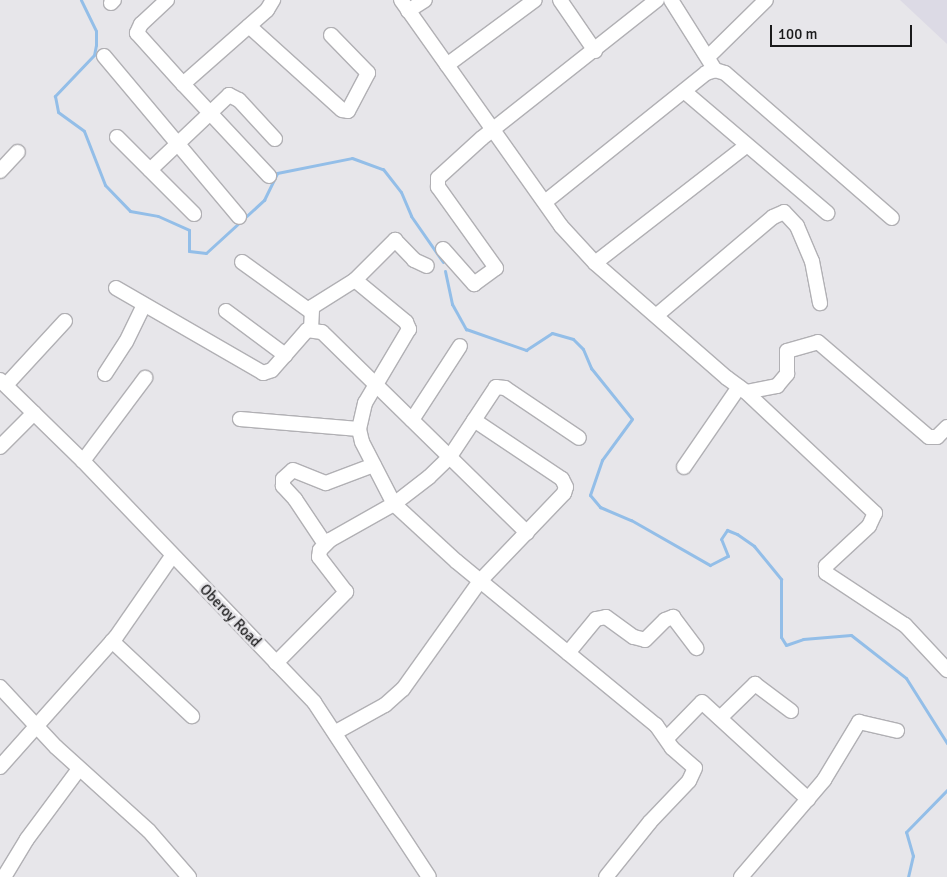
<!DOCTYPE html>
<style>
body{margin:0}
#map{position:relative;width:947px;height:877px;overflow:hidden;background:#e7e6ea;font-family:Signika,sans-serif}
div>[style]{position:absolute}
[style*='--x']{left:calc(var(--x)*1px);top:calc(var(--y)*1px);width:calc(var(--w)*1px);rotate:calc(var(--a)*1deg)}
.built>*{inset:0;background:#dcdae5}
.stream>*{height:3px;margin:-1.5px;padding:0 1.5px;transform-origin:1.5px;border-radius:1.5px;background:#93bee8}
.roads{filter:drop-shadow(1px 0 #b1b0b4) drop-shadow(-1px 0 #b1b0b4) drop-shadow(0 1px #b1b0b4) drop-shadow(0 -1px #b1b0b4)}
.minor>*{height:14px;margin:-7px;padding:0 7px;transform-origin:7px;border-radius:7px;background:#fff}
span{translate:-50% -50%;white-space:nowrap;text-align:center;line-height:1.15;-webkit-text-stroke:5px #e7e6ea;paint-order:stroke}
.street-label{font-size:15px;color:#1a1a1b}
.scale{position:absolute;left:770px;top:25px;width:142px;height:22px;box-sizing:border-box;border:2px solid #1a1a1b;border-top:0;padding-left:6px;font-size:15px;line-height:18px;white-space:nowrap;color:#1a1a1b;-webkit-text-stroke:4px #e7e6ea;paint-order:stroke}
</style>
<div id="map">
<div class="built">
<i style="clip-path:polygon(900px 0,947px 0,947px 44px)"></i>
</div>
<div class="stream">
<i style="--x:81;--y:0;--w:34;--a:64"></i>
<i style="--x:96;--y:31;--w:14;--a:90"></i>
<i style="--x:96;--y:45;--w:10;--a:101"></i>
<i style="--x:94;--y:55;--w:57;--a:133.6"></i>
<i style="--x:55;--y:96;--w:16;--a:79"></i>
<i style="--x:58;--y:112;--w:32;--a:36"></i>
<i style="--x:84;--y:131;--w:58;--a:68.7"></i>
<i style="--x:105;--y:185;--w:36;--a:46"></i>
<i style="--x:130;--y:211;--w:28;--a:10"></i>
<i style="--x:158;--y:216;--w:34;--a:24"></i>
<i style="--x:189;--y:230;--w:21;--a:90"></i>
<i style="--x:189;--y:251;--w:17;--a:7"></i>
<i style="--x:206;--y:253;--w:79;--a:-42.4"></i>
<i style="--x:264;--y:200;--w:30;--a:-64"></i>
<i style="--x:277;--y:173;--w:76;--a:-11.3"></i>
<i style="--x:352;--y:158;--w:33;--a:20"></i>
<i style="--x:383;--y:169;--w:29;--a:52"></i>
<i style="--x:401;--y:192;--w:26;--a:67"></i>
<i style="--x:411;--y:216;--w:56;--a:55.2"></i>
<i style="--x:445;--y:271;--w:34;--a:78"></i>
<i style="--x:452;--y:304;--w:29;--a:61"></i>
<i style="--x:466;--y:329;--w:64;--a:19.3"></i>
<i style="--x:526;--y:350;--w:31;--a:-33"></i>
<i style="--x:552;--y:333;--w:22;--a:16"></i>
<i style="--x:573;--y:339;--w:14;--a:45"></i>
<i style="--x:583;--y:349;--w:21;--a:67"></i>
<i style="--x:591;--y:368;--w:65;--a:51.2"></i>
<i style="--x:632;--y:419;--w:51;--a:126.2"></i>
<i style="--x:602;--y:460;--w:37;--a:109"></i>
<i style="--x:590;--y:495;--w:16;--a:50"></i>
<i style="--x:600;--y:507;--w:34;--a:23"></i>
<i style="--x:631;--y:520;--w:91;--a:29.7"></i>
<i style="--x:710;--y:565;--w:20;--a:-27"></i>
<i style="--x:728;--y:556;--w:18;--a:-112"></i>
<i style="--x:721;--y:539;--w:11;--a:-56"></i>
<i style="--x:727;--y:530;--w:11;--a:22"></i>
<i style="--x:737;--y:534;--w:21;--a:35"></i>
<i style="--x:754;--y:546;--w:43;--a:50.7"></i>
<i style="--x:781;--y:579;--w:58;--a:90"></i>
<i style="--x:781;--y:637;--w:9;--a:58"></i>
<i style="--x:786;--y:645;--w:18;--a:-19"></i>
<i style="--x:803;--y:639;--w:48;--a:-4.8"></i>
<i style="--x:851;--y:635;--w:70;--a:38"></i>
<i style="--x:906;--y:678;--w:77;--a:57.8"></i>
<i style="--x:908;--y:877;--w:22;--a:-77"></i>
<i style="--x:913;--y:856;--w:25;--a:-106"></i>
<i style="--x:906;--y:832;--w:59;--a:-45.7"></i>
</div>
<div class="roads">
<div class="minor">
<i style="--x:167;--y:0;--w:35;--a:137"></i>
<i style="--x:141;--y:24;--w:10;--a:114"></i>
<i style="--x:137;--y:33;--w:69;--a:48"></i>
<i style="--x:183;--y:84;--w:112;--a:-41.4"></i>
<i style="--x:267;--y:10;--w:12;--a:-59"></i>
<i style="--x:401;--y:0;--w:277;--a:54.7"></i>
<i style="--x:561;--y:226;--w:50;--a:47.4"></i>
<i style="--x:595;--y:263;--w:175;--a:41.1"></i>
<i style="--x:727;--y:378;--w:24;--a:36"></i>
<i style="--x:746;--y:392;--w:32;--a:-11"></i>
<i style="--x:777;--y:386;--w:16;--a:-50"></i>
<i style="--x:787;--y:374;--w:23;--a:-90"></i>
<i style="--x:787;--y:351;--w:32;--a:-16"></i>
<i style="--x:818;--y:342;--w:146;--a:40.6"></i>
<i style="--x:929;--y:437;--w:8;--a:0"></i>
<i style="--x:937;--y:437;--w:14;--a:-45"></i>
<i style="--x:560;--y:0;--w:62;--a:55.5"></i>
<i style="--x:671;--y:0;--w:83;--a:57.8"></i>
<i style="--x:111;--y:3;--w:4;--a:-45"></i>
<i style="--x:408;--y:11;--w:20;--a:-33"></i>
<i style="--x:249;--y:26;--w:125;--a:42.1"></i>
<i style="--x:342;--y:110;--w:6;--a:9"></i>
<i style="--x:348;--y:111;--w:43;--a:-62.2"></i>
<i style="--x:368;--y:73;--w:53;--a:-134.2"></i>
<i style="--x:104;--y:56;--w:210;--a:50"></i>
<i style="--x:708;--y:57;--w:81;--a:-44.5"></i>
<i style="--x:447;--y:65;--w:109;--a:-36.5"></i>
<i style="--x:183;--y:84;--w:126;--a:46.9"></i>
<i style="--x:685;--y:92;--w:187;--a:40.4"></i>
<i style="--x:117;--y:137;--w:109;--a:45"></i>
<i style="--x:150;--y:170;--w:109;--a:-43.5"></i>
<i style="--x:229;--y:95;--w:11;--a:27"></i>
<i style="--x:239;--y:100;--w:53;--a:47.3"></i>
<i style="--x:0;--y:171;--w:26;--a:-47"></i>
<i style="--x:545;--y:202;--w:206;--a:-38.7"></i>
<i style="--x:706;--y:73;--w:9;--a:-18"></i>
<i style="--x:715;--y:70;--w:10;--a:17"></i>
<i style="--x:725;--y:73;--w:221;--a:41"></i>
<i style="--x:443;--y:249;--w:47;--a:48.5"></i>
<i style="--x:474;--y:284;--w:27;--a:-36"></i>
<i style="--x:496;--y:268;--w:100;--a:-125.6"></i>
<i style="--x:438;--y:187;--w:9;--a:-90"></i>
<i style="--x:438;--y:178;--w:59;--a:-42.3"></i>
<i style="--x:482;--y:138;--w:223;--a:-38.3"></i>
<i style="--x:242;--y:262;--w:84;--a:35.8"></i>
<i style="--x:595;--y:263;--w:191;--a:-37.8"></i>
<i style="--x:355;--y:280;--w:66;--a:39.5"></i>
<i style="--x:406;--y:322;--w:8;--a:67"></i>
<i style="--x:409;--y:329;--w:86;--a:120.7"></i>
<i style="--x:365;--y:403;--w:27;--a:103"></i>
<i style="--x:359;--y:429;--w:13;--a:77"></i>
<i style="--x:362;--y:442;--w:70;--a:62.7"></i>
<i style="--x:394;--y:504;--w:84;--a:42.6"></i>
<i style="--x:456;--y:561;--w:259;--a:39.4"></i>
<i style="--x:656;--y:725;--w:28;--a:55"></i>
<i style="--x:672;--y:748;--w:30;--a:41"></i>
<i style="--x:695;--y:768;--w:14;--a:115"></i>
<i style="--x:689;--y:781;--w:57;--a:133.6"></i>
<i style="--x:650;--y:822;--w:70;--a:128.7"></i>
<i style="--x:116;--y:288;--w:170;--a:30"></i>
<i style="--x:263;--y:373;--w:9;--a:-18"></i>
<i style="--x:272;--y:370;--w:53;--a:-48.8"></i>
<i style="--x:307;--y:330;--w:15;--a:8"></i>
<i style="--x:322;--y:332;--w:287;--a:44.4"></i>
<i style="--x:226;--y:311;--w:74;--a:36.7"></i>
<i style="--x:657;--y:315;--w:152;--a:-40.2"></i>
<i style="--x:773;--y:217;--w:12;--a:-24"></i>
<i style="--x:784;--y:212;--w:19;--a:47"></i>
<i style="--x:797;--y:226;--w:38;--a:67"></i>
<i style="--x:812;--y:261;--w:43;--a:79.2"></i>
<i style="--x:311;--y:329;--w:22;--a:-87"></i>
<i style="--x:312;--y:307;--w:51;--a:-32.1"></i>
<i style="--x:355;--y:280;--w:57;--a:-45"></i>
<i style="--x:395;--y:240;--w:28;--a:46"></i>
<i style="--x:414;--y:260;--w:14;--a:25"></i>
<i style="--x:105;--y:374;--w:38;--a:-57"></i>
<i style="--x:126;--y:342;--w:41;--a:-64.1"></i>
<i style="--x:0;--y:380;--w:116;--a:44.3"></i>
<i style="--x:83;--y:461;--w:334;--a:46.2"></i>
<i style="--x:314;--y:702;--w:209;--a:56.7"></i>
<i style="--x:6;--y:385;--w:87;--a:-47.3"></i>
<i style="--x:746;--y:392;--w:177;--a:43.2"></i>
<i style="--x:875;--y:513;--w:14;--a:115"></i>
<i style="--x:869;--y:526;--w:59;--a:137.1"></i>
<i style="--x:826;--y:566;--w:7;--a:90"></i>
<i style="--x:826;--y:573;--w:95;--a:33.4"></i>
<i style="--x:905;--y:625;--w:62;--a:47"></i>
<i style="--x:240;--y:419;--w:119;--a:4.8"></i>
<i style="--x:412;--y:420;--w:88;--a:-57"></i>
<i style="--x:0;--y:447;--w:48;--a:-45"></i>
<i style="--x:83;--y:461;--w:104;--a:-53.2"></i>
<i style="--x:684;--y:467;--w:97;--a:-55.5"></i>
<i style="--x:325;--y:544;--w:54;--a:-123.7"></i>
<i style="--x:295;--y:499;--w:18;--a:-133"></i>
<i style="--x:283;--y:486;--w:7;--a:-90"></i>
<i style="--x:283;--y:479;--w:13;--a:-42"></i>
<i style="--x:293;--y:470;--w:35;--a:22"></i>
<i style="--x:326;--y:483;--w:51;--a:-20.6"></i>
<i style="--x:112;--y:641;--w:110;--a:43.2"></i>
<i style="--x:568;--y:653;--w:44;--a:-50.5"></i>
<i style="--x:596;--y:619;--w:10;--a:-11"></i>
<i style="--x:606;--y:617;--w:34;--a:36"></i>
<i style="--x:634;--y:637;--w:11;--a:15"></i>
<i style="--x:645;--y:640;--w:28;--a:-45"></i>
<i style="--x:665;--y:620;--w:9;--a:-21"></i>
<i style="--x:673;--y:617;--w:39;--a:53"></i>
<i style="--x:276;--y:663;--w:100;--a:-45.4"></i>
<i style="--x:346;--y:592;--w:44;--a:-127.6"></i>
<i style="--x:319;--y:557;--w:7;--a:-82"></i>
<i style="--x:320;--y:550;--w:14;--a:-45"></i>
<i style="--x:330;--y:540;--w:73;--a:-29.4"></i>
<i style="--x:394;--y:504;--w:44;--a:-37.6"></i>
<i style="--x:429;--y:477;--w:28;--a:-44"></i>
<i style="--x:449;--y:458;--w:85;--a:-56.5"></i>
<i style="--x:496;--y:387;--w:9;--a:6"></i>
<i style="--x:505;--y:388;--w:89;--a:34"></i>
<i style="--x:0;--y:687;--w:82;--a:47"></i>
<i style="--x:56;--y:747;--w:125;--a:42.1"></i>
<i style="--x:149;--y:831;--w:61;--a:49"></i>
<i style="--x:720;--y:718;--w:49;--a:-44.2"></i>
<i style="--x:755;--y:684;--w:45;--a:36.9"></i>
<i style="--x:336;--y:732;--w:56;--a:-28.9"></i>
<i style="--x:385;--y:705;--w:24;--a:-42"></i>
<i style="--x:403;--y:689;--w:133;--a:-54.5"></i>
<i style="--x:480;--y:581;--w:122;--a:-46.3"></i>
<i style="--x:564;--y:493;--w:6;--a:-72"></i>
<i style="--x:566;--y:487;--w:9;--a:-117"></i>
<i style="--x:562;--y:479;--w:106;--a:-146.2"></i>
<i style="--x:667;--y:738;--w:50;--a:-45.8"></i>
<i style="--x:702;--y:702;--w:144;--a:42.5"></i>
<i style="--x:0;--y:767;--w:174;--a:-48.3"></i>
<i style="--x:116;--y:637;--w:98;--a:-55.3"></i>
<i style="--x:4;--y:877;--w:44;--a:-58.8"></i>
<i style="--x:27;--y:839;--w:87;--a:-53.4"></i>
<i style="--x:741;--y:877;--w:128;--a:-49.4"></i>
<i style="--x:824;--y:780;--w:68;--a:-58.9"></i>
<i style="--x:859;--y:722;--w:39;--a:13"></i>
</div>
</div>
<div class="street-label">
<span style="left:230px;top:616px;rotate:46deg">Oberoy Road</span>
</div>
<div class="scale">100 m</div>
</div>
